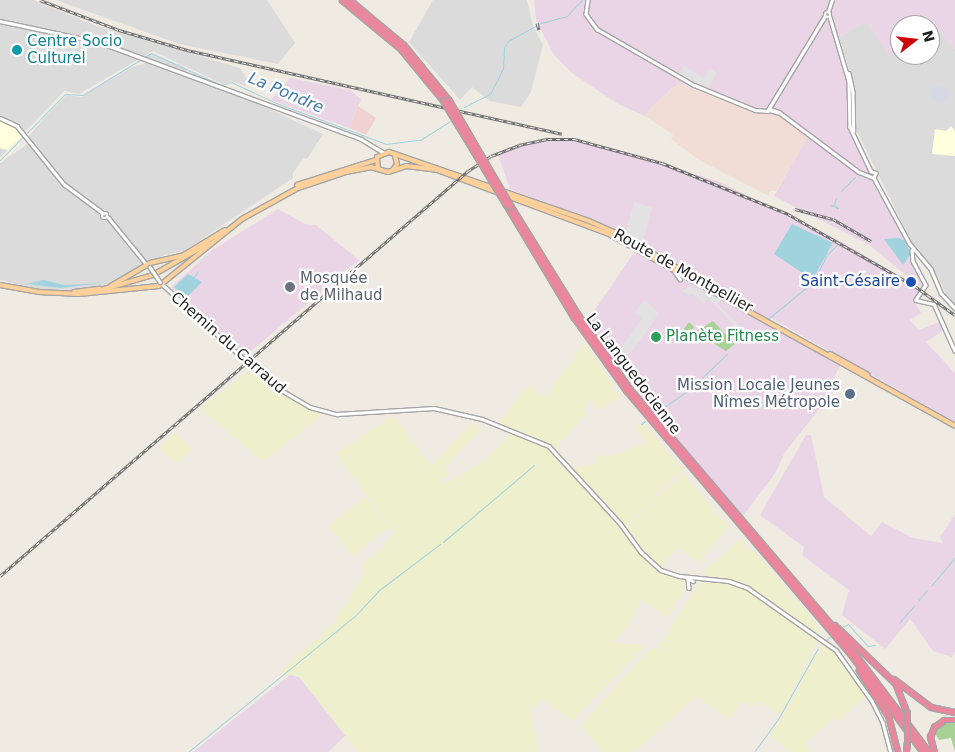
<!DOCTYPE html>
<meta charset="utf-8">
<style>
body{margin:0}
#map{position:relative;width:955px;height:752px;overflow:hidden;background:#efebe3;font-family:"DejaVu Sans",sans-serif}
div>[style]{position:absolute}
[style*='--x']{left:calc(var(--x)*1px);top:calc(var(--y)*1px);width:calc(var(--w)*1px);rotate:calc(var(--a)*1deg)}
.residential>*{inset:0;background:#dcdbdb}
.commercial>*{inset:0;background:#f1d2d1}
.industrial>*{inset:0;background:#e9d5e6}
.education>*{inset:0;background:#fffedd}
.military>*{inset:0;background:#f2dcd6}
.farmland>*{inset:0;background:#eeefcd;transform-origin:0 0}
.forest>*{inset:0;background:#a9d196}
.parking>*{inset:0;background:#e2e2e2;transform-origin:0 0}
.plaza>*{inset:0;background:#d7d8e5}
.round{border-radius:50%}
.water>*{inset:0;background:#a1d3df}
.stream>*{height:1px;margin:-0.5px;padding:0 0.5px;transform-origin:0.5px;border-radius:0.5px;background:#a1d3df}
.roads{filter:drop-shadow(1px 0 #a5a5a5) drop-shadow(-1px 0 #a5a5a5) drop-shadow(0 1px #a5a5a5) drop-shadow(0 -1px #a5a5a5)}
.tertiary>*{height:2.5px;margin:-1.25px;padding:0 1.25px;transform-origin:1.25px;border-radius:1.25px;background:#fff}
.tertiary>.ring{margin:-1.25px;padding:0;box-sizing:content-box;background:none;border:2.5px solid #fff;border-radius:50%}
.primary>*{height:4px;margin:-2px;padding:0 2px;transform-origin:2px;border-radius:2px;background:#ffd099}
.motorway>*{height:4.5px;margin:-2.25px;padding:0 2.25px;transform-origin:2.25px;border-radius:2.25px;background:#eb879d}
.rail>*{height:3px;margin-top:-1.5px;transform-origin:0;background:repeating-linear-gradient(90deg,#fff 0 4px,#6c6c6c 0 8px);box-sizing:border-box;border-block:1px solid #6c6c6c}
.bridges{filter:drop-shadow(1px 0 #a5a5a5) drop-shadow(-1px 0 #a5a5a5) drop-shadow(0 1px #a5a5a5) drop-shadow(0 -1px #a5a5a5)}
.tertiary-bridge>*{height:2.5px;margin:-1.25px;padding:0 1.25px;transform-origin:1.25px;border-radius:1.25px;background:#fff}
.motorway-bridge>*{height:4.5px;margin:-2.25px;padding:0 2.25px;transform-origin:2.25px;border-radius:2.25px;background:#eb879d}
.dots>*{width:14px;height:14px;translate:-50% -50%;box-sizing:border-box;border:2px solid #fff;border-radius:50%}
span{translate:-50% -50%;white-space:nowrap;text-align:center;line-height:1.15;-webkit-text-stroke:4.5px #fff;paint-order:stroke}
.culture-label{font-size:15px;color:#0d838f}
.left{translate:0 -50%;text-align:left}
.street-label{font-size:15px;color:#1e1e1e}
.worship-label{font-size:15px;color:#5b616d}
.transit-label{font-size:15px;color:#164399}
.right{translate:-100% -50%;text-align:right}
.leisure-label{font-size:15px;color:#27864d}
.service-label{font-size:15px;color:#4e5e75}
.water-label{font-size:16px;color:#437aaa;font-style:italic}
.north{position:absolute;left:890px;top:15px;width:50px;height:50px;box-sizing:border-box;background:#fff;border:1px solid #a5a5a5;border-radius:50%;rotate:74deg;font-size:14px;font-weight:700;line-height:20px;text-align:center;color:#1e1e1e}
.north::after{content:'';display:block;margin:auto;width:18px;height:22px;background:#cc0006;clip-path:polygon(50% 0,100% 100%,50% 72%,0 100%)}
</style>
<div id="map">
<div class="residential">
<i style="clip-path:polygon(0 0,33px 0,94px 25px,240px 68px,247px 79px,246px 86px,231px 81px,223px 84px,153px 51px,79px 94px,64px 91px,0 158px)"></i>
<i style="clip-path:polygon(56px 0,267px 0,295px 43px,278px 64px,179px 44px)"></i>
<i style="clip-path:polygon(433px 0,527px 0,533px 26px,543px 45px,531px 92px,521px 107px,490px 101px,472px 87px,460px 100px,409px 42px)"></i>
<i style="clip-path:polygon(866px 21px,889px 55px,900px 48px,900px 55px,930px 55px,933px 24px,955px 49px,955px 305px,949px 300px,934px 269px,912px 243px,854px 125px,855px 89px,839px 37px)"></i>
<i style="clip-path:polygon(150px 54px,183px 66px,187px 70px,186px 76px,250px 100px,323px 134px,307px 159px,304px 158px,293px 173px,293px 178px,184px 251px,164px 255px,112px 286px,77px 290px,32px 289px,0 280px,0 163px,29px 143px,28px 138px,36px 127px,67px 95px,82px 97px,132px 67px,144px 64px)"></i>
</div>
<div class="commercial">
<i style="clip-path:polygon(358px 106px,376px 118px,366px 135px,349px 128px)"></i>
</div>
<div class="industrial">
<i style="clip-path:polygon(534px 0,955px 0,955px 49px,933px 25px,900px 25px,900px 48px,889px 56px,866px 21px,834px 40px,847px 78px,848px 125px,925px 284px,923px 289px,869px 245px,774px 196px,808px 136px,795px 127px,684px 84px,672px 88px,645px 116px,618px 104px,572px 73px,554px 55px,536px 20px)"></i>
<i style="clip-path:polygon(290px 78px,350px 90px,361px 99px,349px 128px,271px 100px)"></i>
<i style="clip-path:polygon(554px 140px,575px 140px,615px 149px,720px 182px,842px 242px,906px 281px,920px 292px,914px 301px,921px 313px,910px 320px,919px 330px,939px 322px,944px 330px,926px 342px,955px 373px,955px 422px,771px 318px,762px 321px,841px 364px,833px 379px,841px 382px,785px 452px,776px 472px,743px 516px,647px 404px,588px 320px,641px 242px,510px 189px,498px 155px,519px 146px)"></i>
<i style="clip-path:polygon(278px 209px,305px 224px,316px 225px,359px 260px,245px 356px,171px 287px,211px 251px)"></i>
<i style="clip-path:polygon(806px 435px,811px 435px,824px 497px,871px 536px,882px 522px,913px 538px,943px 543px,940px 537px,955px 514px,955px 651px,952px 657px,933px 651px,910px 619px,885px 649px,842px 615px,849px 590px,802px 555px,804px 547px,760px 515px)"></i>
<i style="clip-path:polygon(291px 674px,299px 677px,346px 735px,328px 752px,193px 752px)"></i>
</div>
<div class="education">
<i style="clip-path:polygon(0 120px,13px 125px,22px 137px,8px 150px,0 148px)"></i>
<i style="clip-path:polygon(951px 126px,955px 131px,955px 156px,932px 154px,935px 129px,946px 131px)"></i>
</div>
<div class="military">
<i style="clip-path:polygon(679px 83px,751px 112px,779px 116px,809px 136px,776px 191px,770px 191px,769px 196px,699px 160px,671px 139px,673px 135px,645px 116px,654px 104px)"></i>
</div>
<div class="farmland">
<i style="clip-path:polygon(585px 342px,613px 385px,611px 387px,622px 397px,615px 403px,611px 400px,600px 410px,588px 400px,583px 411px,586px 415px,556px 447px,574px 468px,590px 465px,598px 461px,597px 456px,616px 455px,647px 442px,635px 428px,643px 423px,684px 470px,663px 486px,626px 528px,630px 533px,628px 528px,653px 499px,684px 474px,728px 527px,699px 563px,678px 548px,662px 566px,658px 564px,661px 573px,684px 578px,685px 588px,668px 617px,641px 600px,627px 628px,613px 641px,608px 642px,645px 646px,572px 721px,543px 699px,530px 711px,538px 752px,358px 752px,299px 677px,279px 673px,332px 625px,367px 570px,362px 565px,382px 549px,394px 532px,336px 454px,393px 415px,431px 466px,473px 422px,481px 429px,445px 468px,450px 473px,442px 481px,444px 484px,483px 462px,514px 431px,498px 424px,522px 393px,529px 386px,546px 397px)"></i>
<i style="clip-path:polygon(250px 370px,271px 388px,323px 414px,263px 462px,200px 408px)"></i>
<i style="clip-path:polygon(174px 432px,192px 448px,178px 464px,162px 451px,162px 446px)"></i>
<i style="left:365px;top:497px;width:39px;height:46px;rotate:52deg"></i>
<i style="clip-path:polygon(743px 540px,746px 549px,752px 550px,768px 567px,809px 615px,823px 637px,761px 594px,733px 581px,702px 574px,738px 541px)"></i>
<i style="clip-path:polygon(702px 579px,739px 586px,765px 600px,822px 641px,814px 647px,782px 715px,759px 701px,751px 708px,743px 701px,729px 719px,696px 696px,635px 752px,604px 752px,580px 726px,651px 648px,668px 650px,659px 646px)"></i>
<i style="clip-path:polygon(822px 646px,827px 646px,838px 657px,866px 696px,839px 721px,834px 717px,805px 743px,812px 752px,789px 752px,770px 735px,800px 688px,798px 686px,813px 655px)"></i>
</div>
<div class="forest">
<i style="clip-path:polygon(713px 321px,735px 344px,726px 351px,700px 335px,691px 342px,681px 333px,689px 322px,694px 327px,688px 337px)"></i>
<i style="clip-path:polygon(945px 722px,955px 723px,955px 752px,951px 738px,939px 740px,935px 733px,936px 727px)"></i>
</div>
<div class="parking">
<i style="clip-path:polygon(684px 66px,704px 78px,710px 68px,717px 73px,708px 89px,679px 74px)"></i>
<i style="left:634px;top:202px;width:19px;height:34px;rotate:16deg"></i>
<i style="clip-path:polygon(690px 286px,722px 299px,717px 304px,746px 332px,745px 337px,737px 343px,734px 339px,740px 332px,716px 305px,709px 299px,703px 303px,691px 293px,689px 296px,682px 291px)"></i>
<i style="clip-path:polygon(644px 300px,659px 313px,641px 340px,629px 354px,625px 354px,620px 350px,642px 318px,635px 313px)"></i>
</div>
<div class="plaza">
<i class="round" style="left:931px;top:85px;width:18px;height:18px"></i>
</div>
<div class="water">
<i style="clip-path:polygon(792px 224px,833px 243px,815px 275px,810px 278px,774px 254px)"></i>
<i style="clip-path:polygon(899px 238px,905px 241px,911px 254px,903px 265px,884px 239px)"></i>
<i style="clip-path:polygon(188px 274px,202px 282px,186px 298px,174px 287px)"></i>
<i style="clip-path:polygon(43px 280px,65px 285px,103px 283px,60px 288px,27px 284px)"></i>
</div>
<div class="stream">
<i style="--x:464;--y:107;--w:29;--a:-27"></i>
<i style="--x:490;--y:94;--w:28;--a:-63"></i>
<i style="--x:503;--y:69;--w:22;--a:-87"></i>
<i style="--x:504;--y:47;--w:7;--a:-56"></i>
<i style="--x:508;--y:41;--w:38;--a:-29"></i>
<i style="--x:541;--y:23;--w:27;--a:-15"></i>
<i style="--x:567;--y:16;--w:22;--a:-47"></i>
<i style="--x:0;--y:160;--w:93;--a:-45.4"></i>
<i style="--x:65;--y:94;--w:18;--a:3"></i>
<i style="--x:83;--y:95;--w:80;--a:-31.7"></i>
<i style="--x:151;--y:53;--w:77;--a:24.6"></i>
<i style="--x:221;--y:85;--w:10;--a:-17"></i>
<i style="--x:231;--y:82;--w:50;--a:25"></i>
<i style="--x:276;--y:103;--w:117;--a:20.4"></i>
<i style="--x:386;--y:144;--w:34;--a:-7"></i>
<i style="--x:420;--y:140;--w:36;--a:-32"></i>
<i style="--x:841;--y:191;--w:20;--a:-45"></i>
<i style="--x:836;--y:198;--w:6;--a:108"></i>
<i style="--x:834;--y:204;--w:6;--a:45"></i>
<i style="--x:831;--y:205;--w:7;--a:27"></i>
<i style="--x:194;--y:277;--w:7;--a:-56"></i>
<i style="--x:769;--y:318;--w:57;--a:-39.3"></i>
<i style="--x:813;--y:282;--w:29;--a:-63"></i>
<i style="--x:826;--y:256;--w:19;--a:-47"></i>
<i style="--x:654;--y:414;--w:44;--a:-34.8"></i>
<i style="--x:690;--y:389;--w:51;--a:-43.4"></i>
<i style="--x:641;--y:424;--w:5;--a:-37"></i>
<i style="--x:443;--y:542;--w:119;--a:-40.2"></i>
<i style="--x:931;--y:586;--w:38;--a:-50"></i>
<i style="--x:918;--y:601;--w:14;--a:-51"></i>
<i style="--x:899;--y:623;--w:23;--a:-49"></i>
<i style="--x:842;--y:627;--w:7;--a:-27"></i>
<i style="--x:848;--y:624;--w:30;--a:48"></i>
<i style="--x:868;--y:646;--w:7;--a:-8"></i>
<i style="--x:826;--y:640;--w:5;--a:-37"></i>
<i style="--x:188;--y:752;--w:215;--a:-39.2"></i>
<i style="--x:355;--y:616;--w:34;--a:-47"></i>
<i style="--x:378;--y:591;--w:78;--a:-37.2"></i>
<i style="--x:754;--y:752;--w:41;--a:-54"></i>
<i style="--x:778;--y:719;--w:81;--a:-60.6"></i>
</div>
<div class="roads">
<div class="tertiary">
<i style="--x:588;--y:0;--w:14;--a:98"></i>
<i style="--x:586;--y:14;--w:19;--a:54"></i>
<i style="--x:597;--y:29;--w:112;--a:30"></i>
<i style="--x:694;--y:85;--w:66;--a:22.3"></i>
<i style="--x:755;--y:110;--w:13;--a:4"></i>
<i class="ring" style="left:825px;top:12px;width:3.5px;height:3.5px"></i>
<i style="--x:828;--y:12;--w:13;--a:-72"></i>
<i style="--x:830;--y:17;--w:67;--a:73.5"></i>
<i style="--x:849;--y:81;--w:46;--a:88.8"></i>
<i style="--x:850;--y:127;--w:49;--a:64.5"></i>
<i style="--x:871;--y:171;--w:5;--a:22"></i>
<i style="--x:876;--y:173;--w:5;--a:112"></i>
<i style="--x:0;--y:21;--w:101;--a:12"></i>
<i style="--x:99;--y:42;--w:279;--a:20.3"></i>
<i style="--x:361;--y:139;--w:26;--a:31"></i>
<i style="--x:849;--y:73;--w:19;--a:78"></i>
<i style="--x:853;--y:92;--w:39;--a:89"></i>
<i style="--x:770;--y:109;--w:9;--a:18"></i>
<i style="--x:779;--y:112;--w:100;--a:36.9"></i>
<i style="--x:859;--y:172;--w:16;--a:22"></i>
<i style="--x:778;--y:113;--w:10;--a:-163"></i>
<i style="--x:768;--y:110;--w:110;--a:-58.8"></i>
<i style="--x:0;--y:118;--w:19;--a:25"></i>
<i style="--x:17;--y:126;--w:75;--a:51"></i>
<i style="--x:64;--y:184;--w:49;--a:36.6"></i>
<i style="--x:874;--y:178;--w:75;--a:61.4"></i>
<i style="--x:910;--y:244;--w:33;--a:50"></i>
<i style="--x:931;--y:269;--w:26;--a:67"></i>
<i style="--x:941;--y:293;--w:21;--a:47"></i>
<i class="ring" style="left:102.5px;top:213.5px;width:2.5px;height:2.5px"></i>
<i style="--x:108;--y:217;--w:63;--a:50.8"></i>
<i style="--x:912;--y:250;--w:11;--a:85"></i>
<i style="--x:913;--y:261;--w:27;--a:62"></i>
<i style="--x:926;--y:285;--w:18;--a:124"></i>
<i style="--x:675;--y:272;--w:9;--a:54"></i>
<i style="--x:162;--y:284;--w:148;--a:42.5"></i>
<i style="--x:271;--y:384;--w:45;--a:30.5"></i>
<i style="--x:310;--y:407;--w:28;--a:15"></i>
<i style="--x:337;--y:414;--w:97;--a:-3.5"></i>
<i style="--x:434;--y:408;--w:49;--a:12.9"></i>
<i style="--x:482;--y:419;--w:72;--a:21.9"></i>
<i style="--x:549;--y:446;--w:105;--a:47.3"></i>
<i style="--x:620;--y:523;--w:36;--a:54"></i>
<i style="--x:641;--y:552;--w:27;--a:42"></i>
<i style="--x:661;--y:570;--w:20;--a:18"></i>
<i style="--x:680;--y:576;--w:49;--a:5.8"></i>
<i style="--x:729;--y:581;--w:20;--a:20"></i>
<i style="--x:748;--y:588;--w:108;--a:35.2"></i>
<i style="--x:836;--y:650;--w:62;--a:54.8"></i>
<i style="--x:872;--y:701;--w:25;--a:63"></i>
<i style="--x:883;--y:723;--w:30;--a:75"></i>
<i style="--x:916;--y:300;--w:18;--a:13"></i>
<i style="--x:934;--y:304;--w:51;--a:65.9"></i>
<i style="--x:686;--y:577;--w:8;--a:30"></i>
<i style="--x:688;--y:579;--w:9;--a:84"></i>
</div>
<div class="primary">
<i style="--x:378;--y:169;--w:12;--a:-95"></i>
<i style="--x:377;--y:157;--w:13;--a:-23"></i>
<i style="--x:389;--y:152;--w:212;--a:19"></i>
<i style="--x:589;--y:221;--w:32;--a:24"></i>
<i style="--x:618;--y:234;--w:139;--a:29.7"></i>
<i style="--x:393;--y:170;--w:7;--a:-56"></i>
<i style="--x:397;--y:164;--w:8;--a:-104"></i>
<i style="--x:297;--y:185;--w:83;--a:-17.6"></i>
<i style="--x:242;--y:219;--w:64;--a:-29"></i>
<i style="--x:298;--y:188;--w:51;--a:-18.4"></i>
<i style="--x:346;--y:172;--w:25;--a:-11"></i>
<i style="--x:371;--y:167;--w:18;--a:16"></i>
<i style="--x:388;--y:172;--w:19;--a:-18"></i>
<i style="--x:406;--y:166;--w:31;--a:7"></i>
<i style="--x:437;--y:170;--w:184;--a:20.4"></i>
<i style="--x:609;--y:234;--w:396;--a:29"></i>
<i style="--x:0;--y:285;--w:40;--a:10"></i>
<i style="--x:39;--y:292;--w:40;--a:2.9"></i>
<i style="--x:79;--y:294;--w:80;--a:-5.7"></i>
<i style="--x:159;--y:286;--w:107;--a:-38.9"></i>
<i style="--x:111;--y:286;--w:45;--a:-30.5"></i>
<i style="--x:150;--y:263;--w:35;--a:-13"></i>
<i style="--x:184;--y:255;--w:48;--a:-31.4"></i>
<i style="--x:97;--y:291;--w:58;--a:-15.9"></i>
<i style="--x:153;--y:275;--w:64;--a:-29.7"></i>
<i style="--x:74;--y:292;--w:26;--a:-7"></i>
<i style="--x:830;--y:354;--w:43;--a:28.9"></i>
</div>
<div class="motorway">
<i style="--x:342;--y:0;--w:77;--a:39.7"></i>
<i style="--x:401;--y:49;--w:66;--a:50.5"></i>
<i style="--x:350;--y:0;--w:70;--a:39.8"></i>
<i style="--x:404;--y:45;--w:71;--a:50.7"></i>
<i style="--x:506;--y:204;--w:132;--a:59"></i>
<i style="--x:574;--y:317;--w:91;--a:54.4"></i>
<i style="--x:627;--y:391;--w:349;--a:49.6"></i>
<i style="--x:853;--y:657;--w:118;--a:53.6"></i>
<i style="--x:511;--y:206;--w:126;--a:58.3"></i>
<i style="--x:577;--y:313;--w:93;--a:55.1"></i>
<i style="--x:630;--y:389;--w:334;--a:49.5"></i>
<i style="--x:847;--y:643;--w:136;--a:53"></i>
<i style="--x:835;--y:625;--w:85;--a:44"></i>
<i style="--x:896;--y:684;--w:31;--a:69"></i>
<i style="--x:859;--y:670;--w:56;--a:57.4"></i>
<i style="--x:889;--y:717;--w:36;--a:76"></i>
<i style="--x:894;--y:679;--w:46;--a:37.1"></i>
<i style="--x:931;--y:707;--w:25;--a:12"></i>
<i style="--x:906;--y:752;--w:11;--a:-85"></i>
<i style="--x:934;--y:752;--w:16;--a:-105"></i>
<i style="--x:930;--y:737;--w:11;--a:-68"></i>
<i style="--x:934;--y:727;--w:12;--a:-35"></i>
<i style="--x:944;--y:720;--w:11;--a:0"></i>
</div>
</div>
<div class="rail">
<i style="--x:40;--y:0;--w:85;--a:20.8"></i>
<i style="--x:119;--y:30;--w:71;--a:16.4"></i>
<i style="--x:187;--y:50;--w:384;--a:12.6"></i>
<i style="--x:537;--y:23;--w:7;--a:74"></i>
<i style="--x:795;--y:209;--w:39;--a:15"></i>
<i style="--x:833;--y:219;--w:44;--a:30.1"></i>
<i style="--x:908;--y:281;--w:58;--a:35.9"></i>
<i style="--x:0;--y:576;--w:619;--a:-40.87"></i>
<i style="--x:468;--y:171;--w:27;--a:-33"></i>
<i style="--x:491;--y:156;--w:30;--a:-21"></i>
<i style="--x:519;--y:145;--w:30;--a:-12"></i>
<i style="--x:548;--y:139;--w:26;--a:0"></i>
<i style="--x:574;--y:139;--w:91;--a:15.3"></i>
<i style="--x:662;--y:163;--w:136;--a:22"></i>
<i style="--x:788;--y:214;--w:144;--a:29.6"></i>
</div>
<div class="bridges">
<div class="tertiary-bridge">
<i style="--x:150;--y:267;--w:18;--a:56"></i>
</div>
<div class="motorway-bridge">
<i style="--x:443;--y:100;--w:122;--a:58.8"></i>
<i style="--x:449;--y:100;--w:123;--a:59.7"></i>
<i style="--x:907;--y:741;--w:28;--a:-90"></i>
</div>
</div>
<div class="dots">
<i style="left:17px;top:50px;background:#0f9aa8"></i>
<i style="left:911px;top:282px;background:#1a4fb4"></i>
<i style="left:290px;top:287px;background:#6b7280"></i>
<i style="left:656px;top:337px;background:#2e9e5b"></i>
<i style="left:850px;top:394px;background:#5c6f8a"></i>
</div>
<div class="culture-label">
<span class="left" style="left:27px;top:50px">Centre Socio<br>Culturel</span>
</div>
<div class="street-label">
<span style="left:683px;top:271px;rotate:29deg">Route de Montpellier</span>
<span style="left:228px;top:343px;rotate:41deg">Chemin du Carraud</span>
<span style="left:633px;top:374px;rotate:53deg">La Languedocienne</span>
</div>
<div class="worship-label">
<span class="left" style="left:300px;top:287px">Mosquée<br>de Milhaud</span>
</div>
<div class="transit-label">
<span class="right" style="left:900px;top:282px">Saint-Césaire</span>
</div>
<div class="leisure-label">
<span class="left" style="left:666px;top:337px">Planète Fitness</span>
</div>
<div class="service-label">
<span class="right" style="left:840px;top:394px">Mission Locale Jeunes<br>Nîmes Métropole</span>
</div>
<div class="water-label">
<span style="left:286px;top:93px;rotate:23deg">La Pondre</span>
</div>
<div class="north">N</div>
</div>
